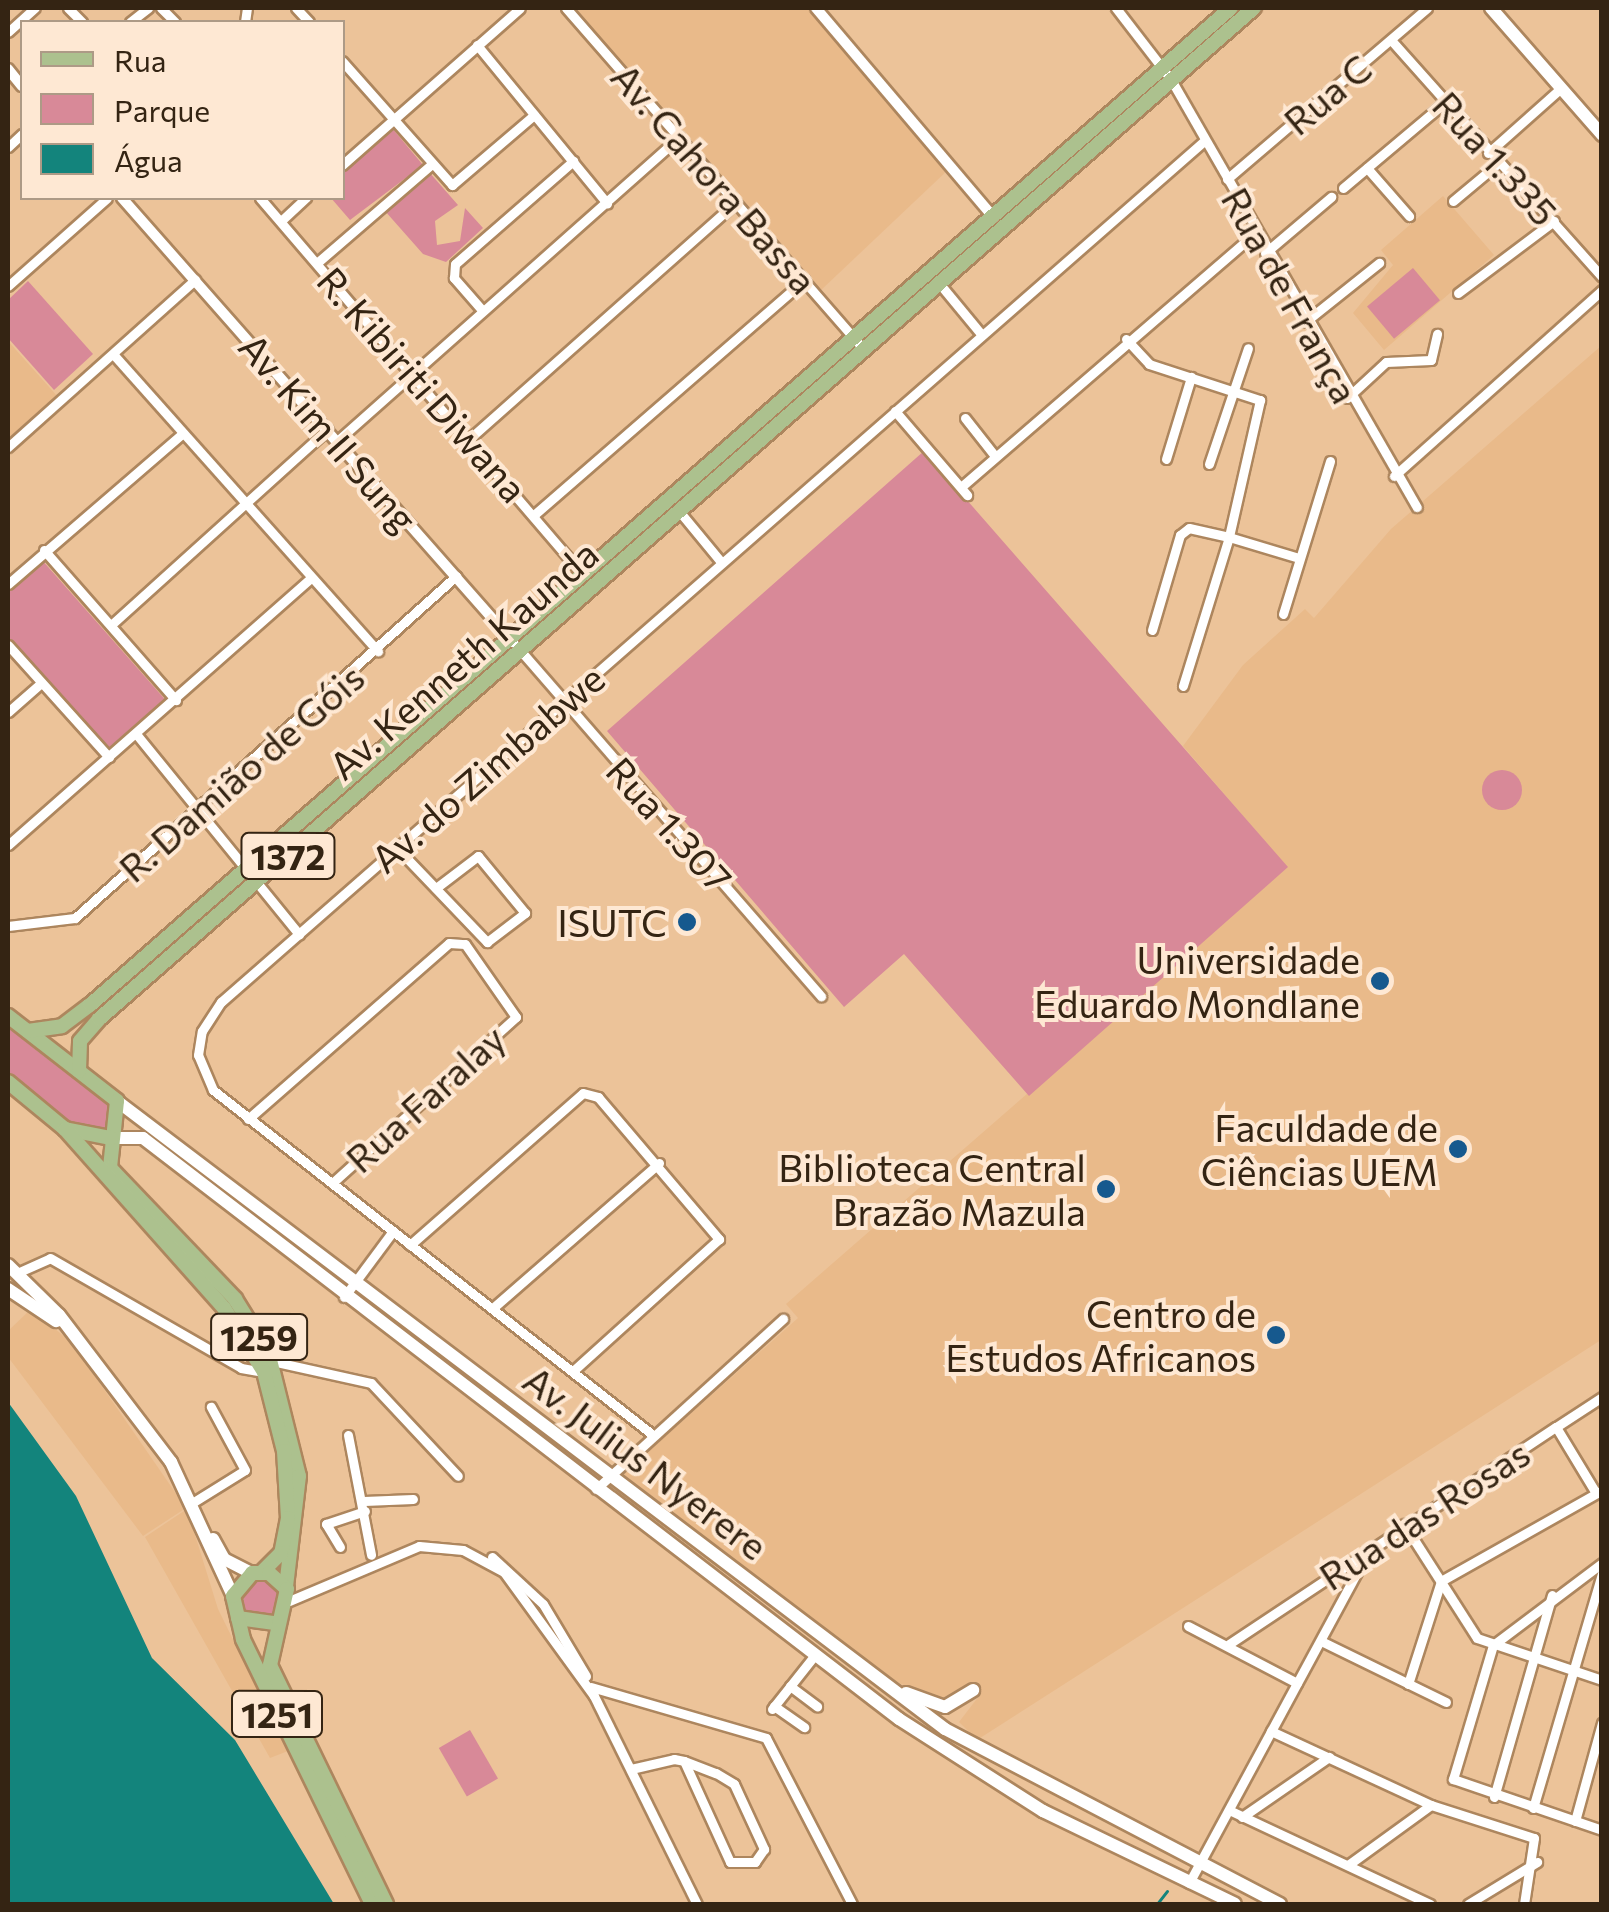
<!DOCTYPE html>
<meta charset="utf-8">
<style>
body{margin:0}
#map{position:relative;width:1609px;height:1912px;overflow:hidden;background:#ecc399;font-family:Commissioner,sans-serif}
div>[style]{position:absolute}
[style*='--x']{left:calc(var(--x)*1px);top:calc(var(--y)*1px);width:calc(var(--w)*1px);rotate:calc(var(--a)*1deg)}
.built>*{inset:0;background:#e9ba8a}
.green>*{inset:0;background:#d88998;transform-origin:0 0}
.round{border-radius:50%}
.water>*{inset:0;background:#13847c}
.stream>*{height:2.5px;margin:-1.25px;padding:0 1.25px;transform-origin:1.25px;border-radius:1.25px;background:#13847c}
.roads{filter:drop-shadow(2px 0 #ad865e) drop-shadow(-2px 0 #ad865e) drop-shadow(0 2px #ad865e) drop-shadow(0 -2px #ad865e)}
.minor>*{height:9px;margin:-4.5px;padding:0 4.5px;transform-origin:4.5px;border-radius:4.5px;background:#fff}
.tertiary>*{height:10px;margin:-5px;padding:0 5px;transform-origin:5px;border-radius:5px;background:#fff}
.secondary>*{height:12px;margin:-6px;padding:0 6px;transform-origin:6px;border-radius:6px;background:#fff}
.primary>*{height:14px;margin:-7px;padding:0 7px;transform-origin:7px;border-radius:7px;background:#acc18e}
.dots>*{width:28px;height:28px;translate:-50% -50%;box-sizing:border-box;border:5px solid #fee8d3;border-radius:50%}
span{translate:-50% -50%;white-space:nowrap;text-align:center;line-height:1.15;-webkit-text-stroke:8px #fee8d3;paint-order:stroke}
.shield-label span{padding:2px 8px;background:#fee8d3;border:2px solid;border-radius:8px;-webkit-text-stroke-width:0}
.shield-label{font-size:35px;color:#342413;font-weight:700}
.street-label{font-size:38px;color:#342413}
.poi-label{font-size:38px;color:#342413}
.right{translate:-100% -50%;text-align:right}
.frame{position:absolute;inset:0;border:10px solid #342413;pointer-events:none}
.legend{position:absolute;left:20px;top:20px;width:325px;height:180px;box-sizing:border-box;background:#fee8d3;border:2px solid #ad9a86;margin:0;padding:12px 18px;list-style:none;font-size:30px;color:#342413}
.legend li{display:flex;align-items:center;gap:20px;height:50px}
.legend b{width:50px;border:2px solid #ad9a86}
</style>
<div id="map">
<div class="built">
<i style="clip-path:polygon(571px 8px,813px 8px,950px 168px,819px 292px)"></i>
<i style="clip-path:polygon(1443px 196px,1494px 255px,1384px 350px,1353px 313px,1393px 265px,1381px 250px)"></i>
<i style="clip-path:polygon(8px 341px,58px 397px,8px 441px)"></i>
<i style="clip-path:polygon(1601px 346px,1601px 1340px,977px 1740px,959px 1722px,979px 1696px,968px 1685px,940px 1701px,897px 1682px,620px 1477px,798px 1318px,786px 1304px,1287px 867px,1183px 746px,1243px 665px,1305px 609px,1314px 618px,1391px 529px)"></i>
<i style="clip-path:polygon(31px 1309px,72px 1343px,186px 1508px,143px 1536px,8px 1357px,8px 1331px)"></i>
<i style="clip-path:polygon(187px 1509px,218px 1609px,288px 1751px,270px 1758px,145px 1537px)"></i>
</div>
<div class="green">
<i style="clip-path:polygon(392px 128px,423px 165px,350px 220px,331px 198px,342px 198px,343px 170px)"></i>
<i style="clip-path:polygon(429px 172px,458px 205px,435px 221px,437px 245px,460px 241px,465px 208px,483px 228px,446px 262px,423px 254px,385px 211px)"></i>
<i style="left:1413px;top:268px;width:42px;height:60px;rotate:50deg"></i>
<i style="clip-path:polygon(28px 281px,93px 354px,54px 390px,8px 338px,8px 300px)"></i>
<i style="clip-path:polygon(924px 451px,1288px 867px,1029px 1096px,904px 954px,844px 1007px,607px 731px)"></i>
<i style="clip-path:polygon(42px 560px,170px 705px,111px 757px,8px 639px,8px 590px)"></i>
<i class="round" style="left:1482px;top:770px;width:40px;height:40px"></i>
<i style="clip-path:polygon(8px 1023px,108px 1102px,107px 1133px,82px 1133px,8px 1077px)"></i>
<i style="clip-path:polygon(262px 1576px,282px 1590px,274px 1616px,242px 1610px,245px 1583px)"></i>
<i style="left:470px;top:1730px;width:56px;height:36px;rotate:60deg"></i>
</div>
<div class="water">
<i style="clip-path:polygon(8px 1402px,76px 1496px,152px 1658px,235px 1740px,334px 1904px,8px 1904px)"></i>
</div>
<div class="stream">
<i style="--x:1157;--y:1904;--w:16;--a:-52"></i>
</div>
<div class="roads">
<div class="minor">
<i style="--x:68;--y:8;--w:20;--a:45"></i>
<i style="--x:161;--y:8;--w:20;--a:45"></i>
<i style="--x:296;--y:8;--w:19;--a:47"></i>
<i style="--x:566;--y:8;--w:454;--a:48.9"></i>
<i style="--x:1116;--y:8;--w:88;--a:52.4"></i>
<i style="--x:1170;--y:78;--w:495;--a:60.1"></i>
<i style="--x:130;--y:22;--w:23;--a:-38"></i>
<i style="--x:245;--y:22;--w:14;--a:-82"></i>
<i style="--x:8;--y:32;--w:36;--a:-42"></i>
<i style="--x:1391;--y:40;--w:317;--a:48.3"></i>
<i style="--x:477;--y:45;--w:205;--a:50.6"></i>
<i style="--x:342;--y:61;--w:166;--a:48.4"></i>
<i style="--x:452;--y:185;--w:108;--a:-40.5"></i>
<i style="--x:8;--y:147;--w:19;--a:-43"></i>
<i style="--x:1488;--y:153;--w:98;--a:-41.7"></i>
<i style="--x:342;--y:165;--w:237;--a:-41.4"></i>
<i style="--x:1367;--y:168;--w:64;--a:48.8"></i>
<i style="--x:1227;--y:179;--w:263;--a:-40.5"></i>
<i style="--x:1343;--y:188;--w:133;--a:-40.1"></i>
<i style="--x:260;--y:198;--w:495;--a:49.4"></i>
<i style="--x:1453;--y:201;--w:56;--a:-39.9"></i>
<i style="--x:282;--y:220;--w:33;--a:-43"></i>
<i style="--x:1265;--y:253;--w:87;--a:-40.3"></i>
<i style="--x:318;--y:262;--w:150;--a:-40.7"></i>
<i style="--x:939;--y:283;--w:66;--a:50.5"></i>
<i style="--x:8;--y:286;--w:132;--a:-41.6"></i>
<i style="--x:1458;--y:293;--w:120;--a:-36.9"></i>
<i style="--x:482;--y:310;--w:43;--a:-131.2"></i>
<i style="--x:454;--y:278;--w:14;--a:-86"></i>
<i style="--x:455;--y:264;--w:157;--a:-41.1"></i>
<i style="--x:1305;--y:322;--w:95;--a:-38.6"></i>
<i style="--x:1126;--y:339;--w:34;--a:47"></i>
<i style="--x:1149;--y:364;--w:117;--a:18"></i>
<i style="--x:1260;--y:400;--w:140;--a:102.8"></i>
<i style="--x:1229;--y:537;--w:73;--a:16.7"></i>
<i style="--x:114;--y:355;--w:397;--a:48.3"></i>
<i style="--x:1347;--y:398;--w:53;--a:-42.7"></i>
<i style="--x:1386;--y:362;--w:45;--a:-2.5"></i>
<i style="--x:1431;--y:360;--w:27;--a:-77"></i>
<i style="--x:895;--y:411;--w:111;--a:49.4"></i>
<i style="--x:965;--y:418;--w:48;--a:51.7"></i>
<i style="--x:468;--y:440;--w:358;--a:-41.6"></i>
<i style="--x:337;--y:441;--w:458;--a:-41.6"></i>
<i style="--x:8;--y:447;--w:251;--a:-41.8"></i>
<i style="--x:1166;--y:459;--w:86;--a:-73"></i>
<i style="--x:1209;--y:464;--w:122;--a:-71.4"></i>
<i style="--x:1394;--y:476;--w:279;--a:-41.8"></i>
<i style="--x:961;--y:487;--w:387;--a:-40.8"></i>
<i style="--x:679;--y:511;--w:66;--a:50.5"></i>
<i style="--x:535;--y:514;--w:357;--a:-41"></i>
<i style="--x:44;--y:550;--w:200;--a:48.7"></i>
<i style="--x:8;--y:584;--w:231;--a:-40.8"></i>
<i style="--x:1283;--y:614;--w:160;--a:-72.9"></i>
<i style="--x:111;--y:625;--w:292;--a:-42.1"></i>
<i style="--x:1152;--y:630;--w:99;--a:-73.6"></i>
<i style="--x:1180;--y:535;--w:11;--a:-38"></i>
<i style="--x:1189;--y:528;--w:41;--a:12.7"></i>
<i style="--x:1229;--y:537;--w:156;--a:107.2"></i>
<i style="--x:8;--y:645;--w:151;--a:48"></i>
<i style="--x:520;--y:650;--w:459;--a:49"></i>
<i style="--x:8;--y:712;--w:43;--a:-41.2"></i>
<i style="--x:137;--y:735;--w:257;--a:50.9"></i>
<i style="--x:8;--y:845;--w:402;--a:-41.4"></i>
<i style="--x:396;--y:847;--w:132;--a:46.2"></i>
<i style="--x:487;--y:942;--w:48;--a:-37.3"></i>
<i style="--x:525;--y:913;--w:74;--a:-129.5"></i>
<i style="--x:478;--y:856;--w:53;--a:142.7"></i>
<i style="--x:8;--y:926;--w:67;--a:-6.8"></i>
<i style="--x:75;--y:918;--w:512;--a:-41.91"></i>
<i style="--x:248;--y:1119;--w:267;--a:-41.2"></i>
<i style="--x:449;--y:943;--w:16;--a:4"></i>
<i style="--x:465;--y:944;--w:89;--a:55.1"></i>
<i style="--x:516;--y:1017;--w:248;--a:137.9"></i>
<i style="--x:410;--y:1245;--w:230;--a:-41.3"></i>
<i style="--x:583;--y:1093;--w:16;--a:15"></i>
<i style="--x:598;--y:1097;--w:187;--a:49.6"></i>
<i style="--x:719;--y:1239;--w:194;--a:137.9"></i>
<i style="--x:17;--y:1273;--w:36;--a:-24"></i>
<i style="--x:50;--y:1258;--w:220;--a:29.9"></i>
<i style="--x:241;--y:1368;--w:23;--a:10"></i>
<i style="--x:344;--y:1297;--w:82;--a:-53.4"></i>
<i style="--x:494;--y:1307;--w:219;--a:-41.1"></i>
<i style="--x:272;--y:1361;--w:101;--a:12.5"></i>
<i style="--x:371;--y:1383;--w:127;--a:46.9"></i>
<i style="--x:1556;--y:1427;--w:55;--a:-33.1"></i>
<i style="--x:348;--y:1435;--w:122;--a:79.1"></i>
<i style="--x:653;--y:1435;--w:559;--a:-141.9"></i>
<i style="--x:213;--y:1090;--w:38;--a:-113"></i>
<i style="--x:198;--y:1055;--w:24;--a:-81"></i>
<i style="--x:202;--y:1031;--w:35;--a:-57"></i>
<i style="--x:221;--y:1002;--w:1305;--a:-41.21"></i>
<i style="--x:596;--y:1489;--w:253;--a:-42.3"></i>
<i style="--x:364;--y:1501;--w:49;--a:-2.3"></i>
<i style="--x:192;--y:1503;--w:62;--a:-31.9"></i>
<i style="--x:245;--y:1470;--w:72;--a:-118.4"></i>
<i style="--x:1404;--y:1524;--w:135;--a:57.4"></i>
<i style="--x:1477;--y:1638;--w:132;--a:18.6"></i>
<i style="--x:340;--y:1547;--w:27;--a:-121"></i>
<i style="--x:326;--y:1524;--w:41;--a:-18.4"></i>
<i style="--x:492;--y:1557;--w:69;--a:42.7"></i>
<i style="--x:543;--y:1604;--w:84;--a:59.2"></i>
<i style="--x:1602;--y:1563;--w:136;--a:143"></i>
<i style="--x:1493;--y:1645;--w:140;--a:106.6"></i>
<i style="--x:1453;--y:1779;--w:157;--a:18.9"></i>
<i style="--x:289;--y:1601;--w:141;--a:-22.9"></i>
<i style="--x:419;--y:1546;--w:44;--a:5.2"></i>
<i style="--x:463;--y:1550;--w:47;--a:28.2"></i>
<i style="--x:504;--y:1572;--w:153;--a:54"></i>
<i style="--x:594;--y:1696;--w:232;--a:63.7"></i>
<i style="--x:1188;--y:1626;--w:123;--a:27.6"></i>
<i style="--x:1321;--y:1641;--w:139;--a:26"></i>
<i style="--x:1229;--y:1644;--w:392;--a:-33.6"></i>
<i style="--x:1556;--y:1427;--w:77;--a:58.8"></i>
<i style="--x:1408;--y:1684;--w:108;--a:-72.2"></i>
<i style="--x:1441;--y:1581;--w:184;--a:-29.4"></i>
<i style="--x:790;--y:1686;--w:34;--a:37"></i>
<i style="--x:591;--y:1687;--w:182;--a:16.2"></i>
<i style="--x:766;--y:1738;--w:187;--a:62.6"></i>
<i style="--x:774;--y:1706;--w:37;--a:35"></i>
<i style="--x:772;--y:1709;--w:68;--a:-51.6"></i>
<i style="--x:1271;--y:1731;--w:176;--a:24.8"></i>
<i style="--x:1431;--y:1805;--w:108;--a:17.8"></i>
<i style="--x:1534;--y:1838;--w:67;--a:98.6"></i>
<i style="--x:631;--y:1769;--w:44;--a:-13.1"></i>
<i style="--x:674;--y:1759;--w:10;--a:11"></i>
<i style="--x:684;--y:1761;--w:34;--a:21"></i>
<i style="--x:716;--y:1773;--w:21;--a:31"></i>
<i style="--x:734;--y:1784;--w:72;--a:65.2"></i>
<i style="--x:764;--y:1849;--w:16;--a:125"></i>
<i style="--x:755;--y:1862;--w:25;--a:180"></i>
<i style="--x:730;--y:1862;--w:111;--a:-114.5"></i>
<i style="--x:1494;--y:1797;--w:210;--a:-74"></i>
<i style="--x:1533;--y:1808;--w:245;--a:-73.6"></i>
<i style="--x:1229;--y:1810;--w:222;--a:25.1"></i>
<i style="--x:1242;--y:1817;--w:106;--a:-34.6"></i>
<i style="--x:1575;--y:1821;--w:102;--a:-74.6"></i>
<i style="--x:1348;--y:1865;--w:102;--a:-35.9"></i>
<i style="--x:1189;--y:1883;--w:373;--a:-61.6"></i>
<i style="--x:1468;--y:1904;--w:81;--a:-31.3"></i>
</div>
<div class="tertiary">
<i style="--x:816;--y:8;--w:275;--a:49.7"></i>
<i style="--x:8;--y:69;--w:22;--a:51"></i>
<i style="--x:122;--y:198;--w:592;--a:48.63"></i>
</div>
<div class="secondary">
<i style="--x:1491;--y:8;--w:169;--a:48.8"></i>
<i style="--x:117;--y:1101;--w:1039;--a:37.18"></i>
<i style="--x:945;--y:1729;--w:378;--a:27.6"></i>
<i style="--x:111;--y:1138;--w:32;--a:0"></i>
<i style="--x:143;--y:1138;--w:953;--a:37.54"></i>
<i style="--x:899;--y:1719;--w:171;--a:32.6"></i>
<i style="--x:1043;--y:1811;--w:213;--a:25.8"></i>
<i style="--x:8;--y:1265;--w:71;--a:44.4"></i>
<i style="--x:59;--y:1315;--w:185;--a:52.7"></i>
<i style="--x:171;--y:1462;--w:148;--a:65.2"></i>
<i style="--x:8;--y:1289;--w:58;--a:33.7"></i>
<i style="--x:213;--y:1539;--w:23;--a:61"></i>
<i style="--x:224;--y:1559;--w:31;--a:27"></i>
<i style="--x:906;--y:1693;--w:41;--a:19.7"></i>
<i style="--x:945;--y:1707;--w:33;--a:-31"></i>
</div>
<div class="primary">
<i style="--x:8;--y:1016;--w:138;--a:37.9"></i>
<i style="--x:117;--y:1101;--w:67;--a:96"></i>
<i style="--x:110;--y:1168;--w:181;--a:46.3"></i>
<i style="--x:235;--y:1299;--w:62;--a:58.1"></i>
<i style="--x:268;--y:1352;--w:128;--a:76"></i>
<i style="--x:299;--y:1476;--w:112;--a:96.7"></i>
<i style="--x:28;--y:1031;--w:34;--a:-8"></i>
<i style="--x:62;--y:1026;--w:35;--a:-37"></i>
<i style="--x:90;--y:1005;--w:1515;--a:-41.15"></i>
<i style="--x:79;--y:1071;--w:30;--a:-88"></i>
<i style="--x:80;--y:1041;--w:29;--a:-49"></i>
<i style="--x:99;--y:1019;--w:1535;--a:-41.2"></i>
<i style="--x:8;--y:1082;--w:74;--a:39.5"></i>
<i style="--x:65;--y:1129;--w:47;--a:11.1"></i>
<i style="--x:65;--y:1129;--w:239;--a:48.4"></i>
<i style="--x:224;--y:1308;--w:75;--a:58"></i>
<i style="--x:264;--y:1372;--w:81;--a:75.8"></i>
<i style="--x:284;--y:1451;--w:67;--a:86.6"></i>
<i style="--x:288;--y:1518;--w:36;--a:101"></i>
<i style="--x:281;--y:1553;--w:28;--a:135"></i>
<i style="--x:238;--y:1618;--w:37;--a:8"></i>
<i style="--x:372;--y:1904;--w:295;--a:-116"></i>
<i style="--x:243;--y:1639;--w:44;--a:-103.1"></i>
<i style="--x:233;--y:1596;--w:30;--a:-50"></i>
<i style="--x:252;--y:1573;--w:17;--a:0"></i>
<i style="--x:269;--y:1573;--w:24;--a:42"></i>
<i style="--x:287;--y:1589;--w:78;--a:102.6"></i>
<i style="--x:270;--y:1665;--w:266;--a:64.1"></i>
</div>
</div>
<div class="dots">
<i style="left:687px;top:922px;background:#16598e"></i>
<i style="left:1380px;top:981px;background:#16598e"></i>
<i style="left:1458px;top:1149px;background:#16598e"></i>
<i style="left:1106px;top:1189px;background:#16598e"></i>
<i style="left:1276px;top:1335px;background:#16598e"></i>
</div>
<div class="shield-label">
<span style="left:288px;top:856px">1372</span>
<span style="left:259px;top:1337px">1259</span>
<span style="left:277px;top:1714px">1251</span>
</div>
<div class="street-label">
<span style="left:1327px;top:94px;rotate:-40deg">Rua C</span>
<span style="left:1496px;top:158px;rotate:48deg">Rua 1.335</span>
<span style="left:715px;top:178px;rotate:49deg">Av. Cahora Bassa</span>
<span style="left:1291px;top:295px;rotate:61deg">Rua de França</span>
<span style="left:423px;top:384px;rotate:49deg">R. Kibiriti Diwana</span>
<span style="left:329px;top:432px;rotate:49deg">Av. Kim Il Sung</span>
<span style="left:463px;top:659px;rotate:-41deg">Av. Kenneth Kaunda</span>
<span style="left:487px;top:768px;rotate:-41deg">Av. do Zimbabwe</span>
<span style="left:241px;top:772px;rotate:-41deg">R. Damião de Góis</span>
<span style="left:670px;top:824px;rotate:48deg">Rua 1.307</span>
<span style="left:425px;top:1098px;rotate:-42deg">Rua Faralay</span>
<span style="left:646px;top:1462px;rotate:37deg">Av. Julius Nyerere</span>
<span style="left:1424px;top:1514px;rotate:-33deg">Rua das Rosas</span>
</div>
<div class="poi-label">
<span class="right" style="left:667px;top:922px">ISUTC</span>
<span class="right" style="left:1360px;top:981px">Universidade<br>Eduardo Mondlane</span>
<span class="right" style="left:1438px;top:1149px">Faculdade de<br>Ciências UEM</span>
<span class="right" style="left:1086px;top:1189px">Biblioteca Central<br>Brazão Mazula</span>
<span class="right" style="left:1256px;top:1335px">Centro de<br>Estudos Africanos</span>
</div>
<div class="frame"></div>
<ul class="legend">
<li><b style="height:12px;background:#acc18e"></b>Rua</li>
<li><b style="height:28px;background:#d88998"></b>Parque</li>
<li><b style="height:28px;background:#13847c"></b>Água</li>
</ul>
</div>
